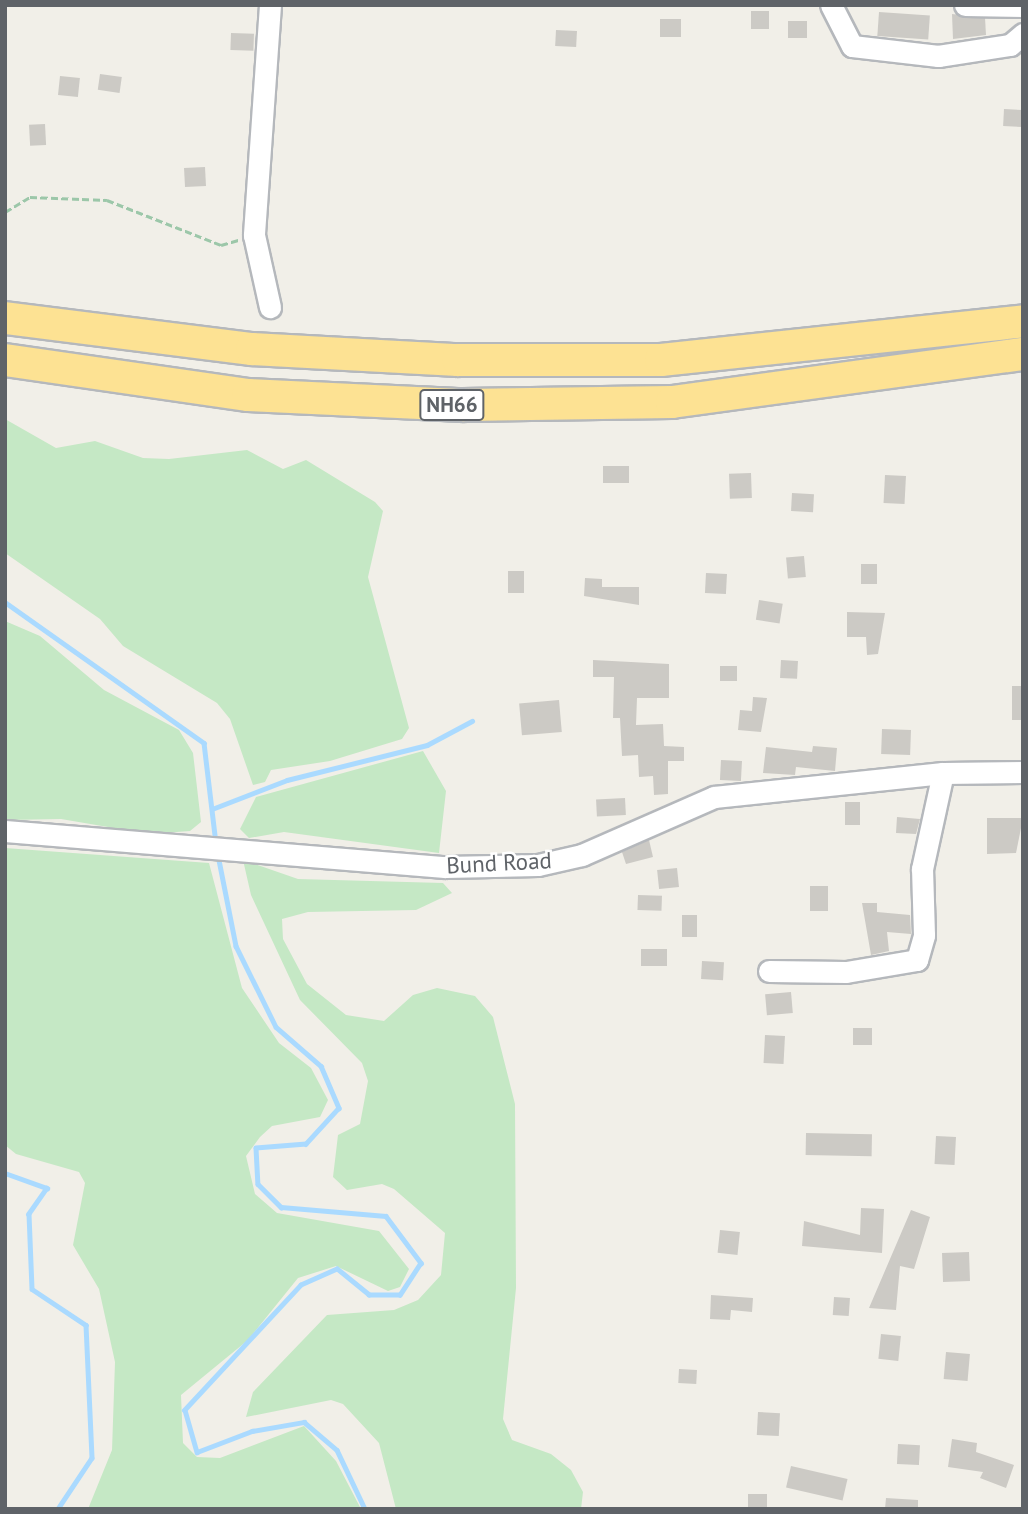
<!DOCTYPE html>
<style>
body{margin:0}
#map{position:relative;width:1028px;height:1514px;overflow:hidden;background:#f1efe8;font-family:"PT Sans",sans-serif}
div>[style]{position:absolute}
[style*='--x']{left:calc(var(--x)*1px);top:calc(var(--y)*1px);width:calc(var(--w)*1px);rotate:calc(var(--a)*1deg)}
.green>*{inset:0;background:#c5e8c5}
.stream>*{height:4.5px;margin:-2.25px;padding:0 2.25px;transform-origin:2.25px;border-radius:2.25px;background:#aadaff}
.building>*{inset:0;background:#cccac5;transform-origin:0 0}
.path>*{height:2.5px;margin-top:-1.25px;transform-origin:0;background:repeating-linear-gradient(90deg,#9cc7a9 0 7px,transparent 0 10.5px)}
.roads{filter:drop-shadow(2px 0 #b5b8bc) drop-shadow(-2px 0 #b5b8bc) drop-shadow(0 2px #b5b8bc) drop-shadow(0 -2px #b5b8bc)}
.minor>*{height:21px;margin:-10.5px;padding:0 10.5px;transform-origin:10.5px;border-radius:10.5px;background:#fff}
.highway>*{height:32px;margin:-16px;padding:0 16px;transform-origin:16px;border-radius:16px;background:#fde293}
span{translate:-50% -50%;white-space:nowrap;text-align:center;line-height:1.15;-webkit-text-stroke:5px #fff;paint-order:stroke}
.shield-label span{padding:2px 5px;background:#fff;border:2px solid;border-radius:5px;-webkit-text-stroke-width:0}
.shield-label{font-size:21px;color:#5f6368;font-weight:700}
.street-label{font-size:23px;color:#5f6368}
.frame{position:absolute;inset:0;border:7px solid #5f6368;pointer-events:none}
</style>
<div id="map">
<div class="green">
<i style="clip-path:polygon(5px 419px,56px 448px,95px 441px,143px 458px,169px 459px,247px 450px,283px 469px,306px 460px,375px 502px,383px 511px,368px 577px,409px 728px,402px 739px,330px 761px,271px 770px,265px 782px,253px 785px,230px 719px,217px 703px,123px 646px,100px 619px,5px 553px)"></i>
<i style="clip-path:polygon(5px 621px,40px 636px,104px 690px,179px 730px,193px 753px,201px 822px,190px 831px,149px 834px,61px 819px,5px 820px)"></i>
<i style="clip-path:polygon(423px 751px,446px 791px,439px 853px,284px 832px,249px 838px,240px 829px,256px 797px)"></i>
<i style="clip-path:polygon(5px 848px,209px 863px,242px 988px,279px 1043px,311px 1068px,328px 1100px,320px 1117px,272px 1126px,260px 1137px,246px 1156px,255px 1194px,277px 1213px,379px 1231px,409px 1269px,400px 1287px,388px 1291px,336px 1266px,298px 1278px,248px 1340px,181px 1395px,183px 1443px,197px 1457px,220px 1458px,304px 1426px,336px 1461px,361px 1509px,88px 1509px,112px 1450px,115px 1362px,99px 1289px,73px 1245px,85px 1183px,79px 1172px,16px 1154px,5px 1145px)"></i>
<i style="clip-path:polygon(243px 860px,298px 879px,443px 883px,452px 893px,416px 910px,308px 912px,282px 919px,283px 939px,307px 984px,346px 1015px,384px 1021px,413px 995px,437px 988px,475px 996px,493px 1017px,515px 1104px,516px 1288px,503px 1419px,512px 1440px,551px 1454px,571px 1470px,583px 1492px,581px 1509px,396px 1509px,379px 1443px,343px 1404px,331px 1400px,246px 1417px,253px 1392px,327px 1315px,394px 1310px,418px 1300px,441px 1275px,445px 1233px,394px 1189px,382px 1184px,347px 1190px,333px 1177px,338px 1135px,360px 1124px,368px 1081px,362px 1063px,300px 1000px,251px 895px)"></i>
</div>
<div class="stream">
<i style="--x:5;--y:602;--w:244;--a:35.3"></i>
<i style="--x:204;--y:743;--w:101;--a:83.2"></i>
<i style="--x:212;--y:809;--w:80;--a:-21.1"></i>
<i style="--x:287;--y:780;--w:144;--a:-14"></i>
<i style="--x:427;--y:745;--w:51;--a:-28.1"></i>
<i style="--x:218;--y:855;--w:93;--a:78.8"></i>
<i style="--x:236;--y:946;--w:90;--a:63.7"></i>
<i style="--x:276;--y:1027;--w:60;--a:40.9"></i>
<i style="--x:321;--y:1066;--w:46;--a:66.8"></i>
<i style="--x:339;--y:1108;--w:49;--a:132.5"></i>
<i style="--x:306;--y:1144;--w:50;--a:175.4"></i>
<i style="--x:256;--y:1148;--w:36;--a:87"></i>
<i style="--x:258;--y:1184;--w:33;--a:45"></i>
<i style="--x:281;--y:1207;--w:105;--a:4.9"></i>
<i style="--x:386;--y:1216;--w:59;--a:53.3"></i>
<i style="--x:421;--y:1263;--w:38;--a:123"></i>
<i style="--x:400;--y:1295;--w:31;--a:180"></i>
<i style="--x:369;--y:1295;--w:41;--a:-140.9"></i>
<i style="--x:337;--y:1269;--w:39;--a:156"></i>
<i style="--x:301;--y:1285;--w:171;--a:132.9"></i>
<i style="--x:185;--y:1410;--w:44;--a:74.1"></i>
<i style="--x:197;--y:1452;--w:59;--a:-20.9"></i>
<i style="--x:252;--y:1431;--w:53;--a:-9.8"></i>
<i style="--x:304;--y:1422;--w:43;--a:40.3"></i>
<i style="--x:337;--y:1450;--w:65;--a:64.6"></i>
<i style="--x:5;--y:1173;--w:45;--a:19.7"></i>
<i style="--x:47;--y:1188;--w:32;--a:125"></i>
<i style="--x:29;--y:1214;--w:75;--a:87.7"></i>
<i style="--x:32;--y:1289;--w:65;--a:33.7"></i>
<i style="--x:86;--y:1325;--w:133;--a:87.4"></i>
<i style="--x:92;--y:1458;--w:61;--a:123.7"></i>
</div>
<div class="building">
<i style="left:751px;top:11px;width:18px;height:18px"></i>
<i style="left:879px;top:12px;width:51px;height:24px;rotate:4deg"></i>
<i style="clip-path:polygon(952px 14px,985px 18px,986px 35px,953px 39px)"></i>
<i style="left:660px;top:19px;width:21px;height:18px"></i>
<i style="left:788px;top:21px;width:19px;height:17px"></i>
<i style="left:556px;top:30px;width:21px;height:16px;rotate:3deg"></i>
<i style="left:231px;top:33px;width:23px;height:17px;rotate:2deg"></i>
<i style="left:100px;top:74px;width:22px;height:16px;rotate:8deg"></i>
<i style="left:60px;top:76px;width:20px;height:19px;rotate:6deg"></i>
<i style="left:1004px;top:109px;width:19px;height:17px;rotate:3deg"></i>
<i style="left:45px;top:124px;width:21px;height:16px;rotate:87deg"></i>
<i style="left:205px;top:167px;width:19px;height:21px;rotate:87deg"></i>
<i style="left:603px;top:466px;width:26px;height:17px"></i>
<i style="left:751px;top:473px;width:25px;height:22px;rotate:88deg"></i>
<i style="left:885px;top:475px;width:21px;height:28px;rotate:3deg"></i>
<i style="left:792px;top:493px;width:22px;height:18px;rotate:3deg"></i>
<i style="left:804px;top:556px;width:21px;height:18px;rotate:85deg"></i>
<i style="left:877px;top:564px;width:20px;height:16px;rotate:90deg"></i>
<i style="left:508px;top:571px;width:16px;height:22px"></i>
<i style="left:706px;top:573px;width:21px;height:20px;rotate:3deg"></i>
<i style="clip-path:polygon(585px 578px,602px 579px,602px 587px,639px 587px,639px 605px,584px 596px)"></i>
<i style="left:759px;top:600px;width:24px;height:20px;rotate:9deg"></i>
<i style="clip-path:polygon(847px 612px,885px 613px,878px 654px,867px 655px,866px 637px,847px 637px)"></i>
<i style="clip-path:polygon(593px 660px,669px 664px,669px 698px,637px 698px,636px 725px,663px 724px,664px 746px,684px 747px,684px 761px,668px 761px,668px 794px,654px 795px,653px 776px,639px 777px,638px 755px,622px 756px,620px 718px,613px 718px,614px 677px,593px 677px)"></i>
<i style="left:781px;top:660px;width:17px;height:18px;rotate:3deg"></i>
<i style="left:720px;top:666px;width:17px;height:15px"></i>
<i style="left:1023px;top:686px;width:34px;height:11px;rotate:90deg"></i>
<i style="clip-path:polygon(753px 697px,767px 698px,761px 732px,738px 730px,740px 710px,752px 711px)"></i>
<i style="left:559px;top:700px;width:32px;height:40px;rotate:85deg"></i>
<i style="left:882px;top:729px;width:29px;height:25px;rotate:2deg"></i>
<i style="clip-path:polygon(813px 746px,837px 748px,835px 771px,796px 767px,795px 775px,763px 773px,766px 747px,812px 752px)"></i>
<i style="left:721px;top:760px;width:21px;height:20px;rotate:3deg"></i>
<i style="left:625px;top:798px;width:17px;height:29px;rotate:87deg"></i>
<i style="left:845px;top:802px;width:15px;height:23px"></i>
<i style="clip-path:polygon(897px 817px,920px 819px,916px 834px,896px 833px)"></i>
<i style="clip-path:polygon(987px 818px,1023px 818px,1016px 853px,987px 854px)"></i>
<i style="clip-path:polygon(649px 840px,653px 857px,626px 864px,622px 852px)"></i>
<i style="left:677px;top:868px;width:19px;height:20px;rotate:84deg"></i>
<i style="left:810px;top:886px;width:18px;height:25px"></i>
<i style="left:638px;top:895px;width:24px;height:15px;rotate:2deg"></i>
<i style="clip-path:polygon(862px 903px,877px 903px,877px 912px,910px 915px,911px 934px,887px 932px,889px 951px,871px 955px)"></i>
<i style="left:682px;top:915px;width:15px;height:22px"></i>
<i style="left:667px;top:949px;width:17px;height:26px;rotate:90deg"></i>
<i style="left:702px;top:961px;width:22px;height:18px;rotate:3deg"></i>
<i style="left:791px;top:992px;width:21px;height:26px;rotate:85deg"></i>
<i style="left:853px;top:1028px;width:19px;height:17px"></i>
<i style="left:765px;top:1035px;width:20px;height:28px;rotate:3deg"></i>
<i style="left:806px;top:1133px;width:66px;height:22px;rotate:1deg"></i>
<i style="left:936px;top:1136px;width:20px;height:28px;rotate:3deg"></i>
<i style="clip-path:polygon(861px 1208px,884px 1209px,882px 1253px,802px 1246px,804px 1221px,860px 1235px)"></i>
<i style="clip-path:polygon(911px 1210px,930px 1217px,914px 1269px,900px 1266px,896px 1310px,869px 1308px)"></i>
<i style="left:720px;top:1230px;width:20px;height:23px;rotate:6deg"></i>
<i style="left:969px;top:1252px;width:29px;height:27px;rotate:88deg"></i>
<i style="clip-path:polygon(711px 1295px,753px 1298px,752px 1312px,731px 1310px,730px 1320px,710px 1319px)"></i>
<i style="left:834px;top:1297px;width:16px;height:18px;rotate:4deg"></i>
<i style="left:881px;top:1334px;width:20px;height:25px;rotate:6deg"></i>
<i style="left:946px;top:1352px;width:24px;height:27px;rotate:5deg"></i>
<i style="left:679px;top:1369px;width:18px;height:14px;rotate:3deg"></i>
<i style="left:758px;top:1412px;width:22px;height:23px;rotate:3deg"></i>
<i style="clip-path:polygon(952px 1439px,977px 1443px,976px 1452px,1014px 1465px,1006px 1488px,980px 1478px,983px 1472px,948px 1467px)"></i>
<i style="left:898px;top:1444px;width:22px;height:20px;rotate:3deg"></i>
<i style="left:791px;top:1466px;width:58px;height:22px;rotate:13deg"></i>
<i style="left:748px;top:1494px;width:19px;height:15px"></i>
<i style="clip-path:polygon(886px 1498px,918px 1500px,918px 1509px,885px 1509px)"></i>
</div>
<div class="path">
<i style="--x:5;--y:212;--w:29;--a:-31"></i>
<i style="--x:30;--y:197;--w:77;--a:2.2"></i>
<i style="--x:107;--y:200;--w:123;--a:21.5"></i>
<i style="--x:221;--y:245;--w:18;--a:-16"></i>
</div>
<div class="roads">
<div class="minor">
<i style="--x:270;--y:5;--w:231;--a:94"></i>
<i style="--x:254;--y:235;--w:74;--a:77.5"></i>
<i style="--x:831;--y:5;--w:46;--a:62.9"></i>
<i style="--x:852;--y:46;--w:87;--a:6.6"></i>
<i style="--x:938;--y:56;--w:73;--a:-8.7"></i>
<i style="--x:1010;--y:45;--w:17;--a:-40"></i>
<i style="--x:965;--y:5;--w:58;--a:1"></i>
<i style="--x:5;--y:831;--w:441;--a:4.7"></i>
<i style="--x:445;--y:867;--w:93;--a:-1.2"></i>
<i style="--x:538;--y:865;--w:45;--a:-12.8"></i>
<i style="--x:582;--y:855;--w:144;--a:-23.7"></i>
<i style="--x:714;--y:797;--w:230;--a:-6"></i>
<i style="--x:943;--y:773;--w:80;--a:-0.7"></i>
<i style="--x:769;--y:971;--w:77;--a:0.7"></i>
<i style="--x:846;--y:972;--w:72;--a:-9.6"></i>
<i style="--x:917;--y:960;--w:26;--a:-74"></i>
<i style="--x:924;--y:935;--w:66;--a:-91.7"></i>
<i style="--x:922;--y:869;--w:98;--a:-77.7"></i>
</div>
<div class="highway">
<i style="--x:5;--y:318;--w:249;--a:7.2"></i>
<i style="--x:252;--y:349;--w:206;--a:3.1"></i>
<i style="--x:458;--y:360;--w:203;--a:0"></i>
<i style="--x:661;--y:360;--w:364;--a:-6.1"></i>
<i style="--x:5;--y:360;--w:246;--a:8.2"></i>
<i style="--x:248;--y:395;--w:215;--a:2.7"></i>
<i style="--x:463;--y:405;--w:209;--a:-0.8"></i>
<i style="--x:672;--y:402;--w:354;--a:-7.8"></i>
</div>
</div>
<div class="shield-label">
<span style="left:452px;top:405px">NH66</span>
</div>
<div class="street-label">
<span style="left:499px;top:863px;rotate:-3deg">Bund Road</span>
</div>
<div class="frame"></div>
</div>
